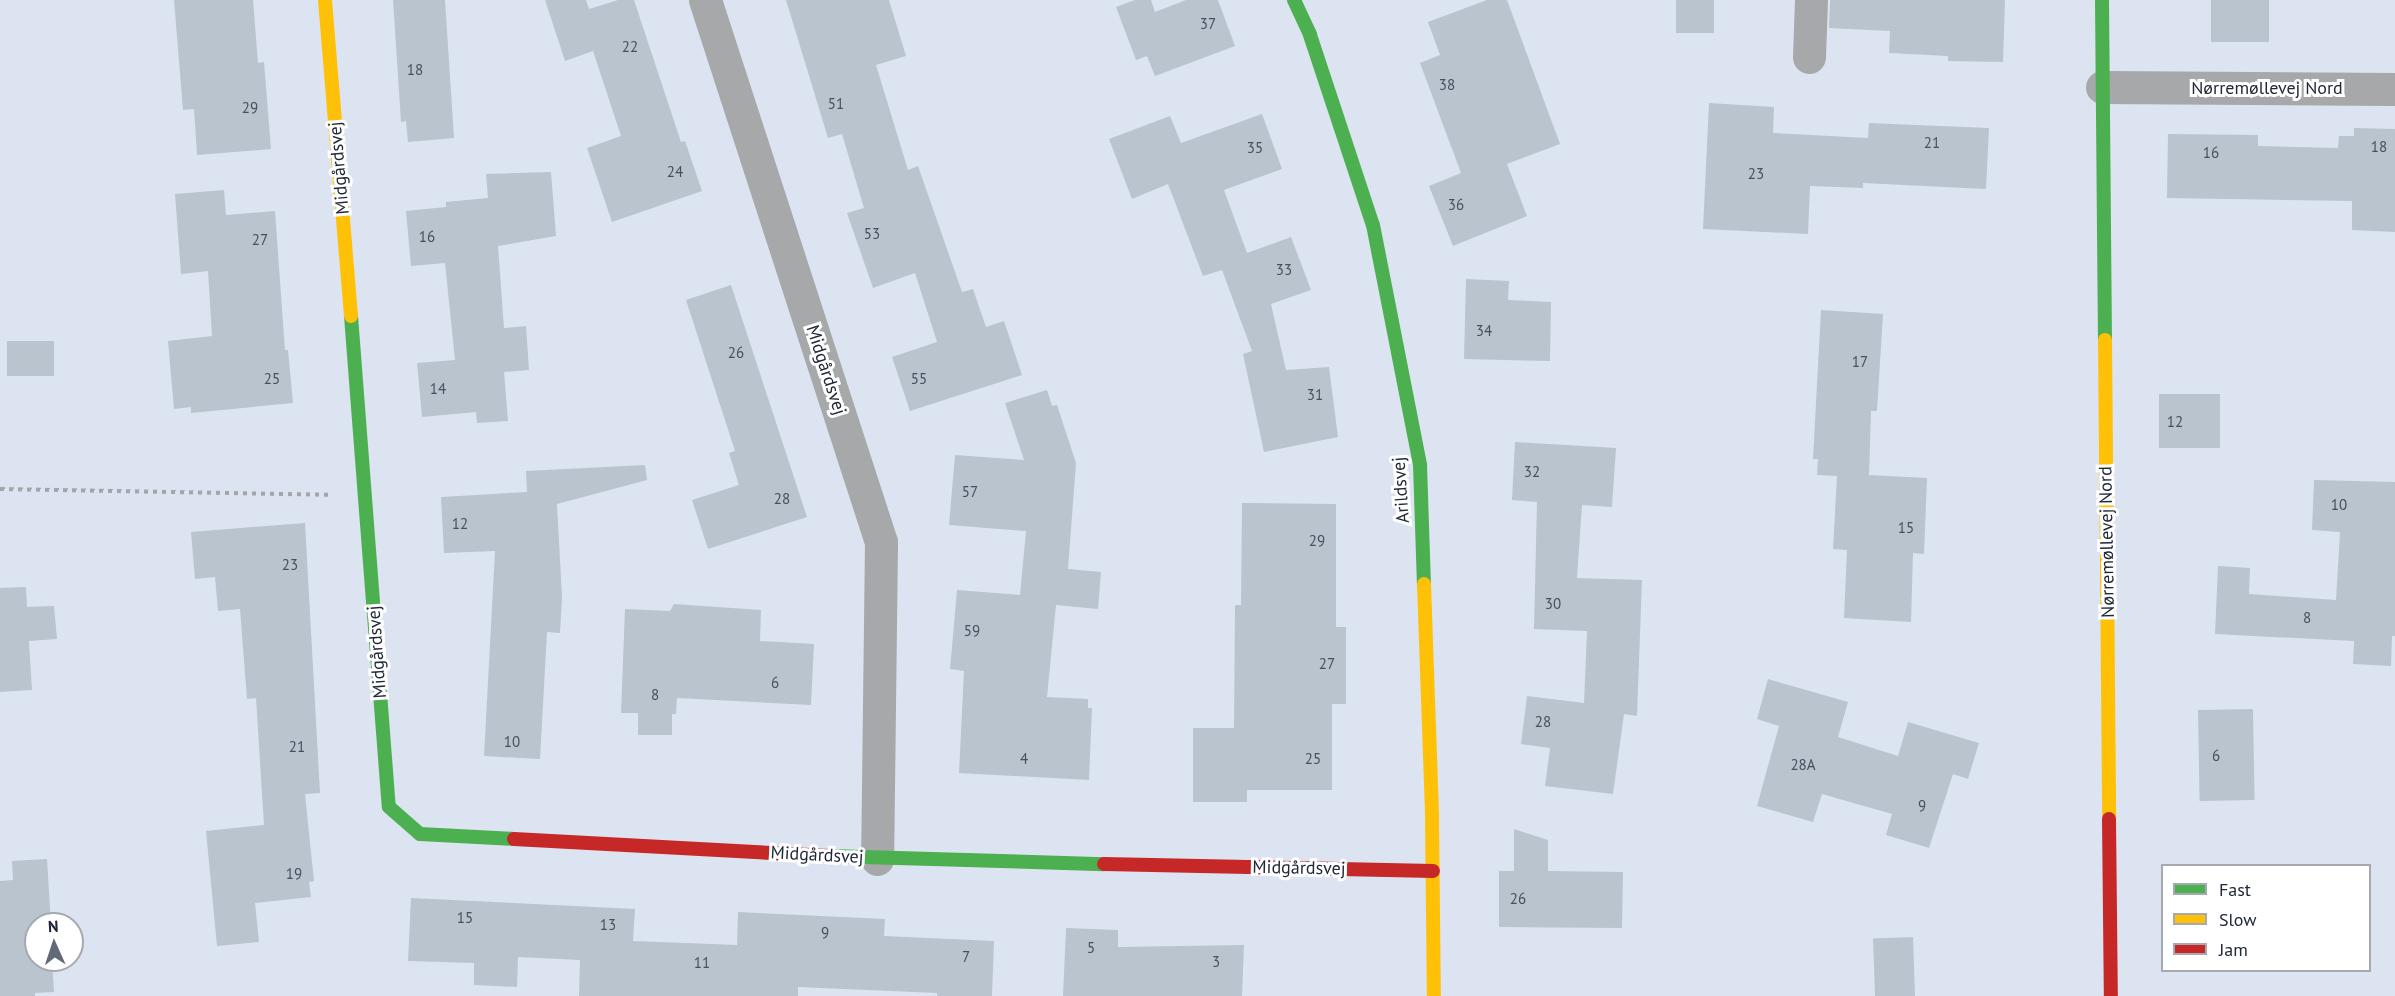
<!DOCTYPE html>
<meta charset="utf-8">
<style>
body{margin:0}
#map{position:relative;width:2395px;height:996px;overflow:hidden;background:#dce4f1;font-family:"PT Sans",sans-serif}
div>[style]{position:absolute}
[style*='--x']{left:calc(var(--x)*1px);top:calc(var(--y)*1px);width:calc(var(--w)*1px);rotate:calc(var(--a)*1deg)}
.building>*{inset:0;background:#b9c4cf;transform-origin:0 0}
.path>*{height:4px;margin-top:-2px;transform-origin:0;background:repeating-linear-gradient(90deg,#a3a5a9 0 4.5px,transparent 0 9px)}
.street>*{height:33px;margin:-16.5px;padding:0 16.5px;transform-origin:16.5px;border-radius:16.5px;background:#a6a8a9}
.fast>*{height:14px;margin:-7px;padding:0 7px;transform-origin:7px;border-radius:7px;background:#4caf50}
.slow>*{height:14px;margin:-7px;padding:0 7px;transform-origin:7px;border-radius:7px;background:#ffc107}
.jam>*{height:14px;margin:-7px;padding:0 7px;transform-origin:7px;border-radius:7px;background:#c62828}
span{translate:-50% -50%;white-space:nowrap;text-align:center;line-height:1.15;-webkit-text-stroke:6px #fff;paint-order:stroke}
.number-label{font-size:15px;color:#464f5d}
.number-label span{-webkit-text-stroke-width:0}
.street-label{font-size:18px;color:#202837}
.legend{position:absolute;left:2161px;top:864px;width:210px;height:108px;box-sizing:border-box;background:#fff;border:2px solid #a6a9af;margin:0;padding:8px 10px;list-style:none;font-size:18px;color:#202837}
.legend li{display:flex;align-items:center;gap:12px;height:30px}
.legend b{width:30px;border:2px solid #a6a9af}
.north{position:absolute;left:24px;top:912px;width:60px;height:60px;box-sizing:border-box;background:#fff;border:2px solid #a6a9af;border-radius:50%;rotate:357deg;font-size:16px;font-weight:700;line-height:24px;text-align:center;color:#202837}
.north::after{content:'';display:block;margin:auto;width:21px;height:27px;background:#626a78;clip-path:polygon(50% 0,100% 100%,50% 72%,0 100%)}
</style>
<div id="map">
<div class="building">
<i style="clip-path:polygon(174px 0,253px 0,258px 63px,264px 62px,271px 149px,197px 155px,194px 109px,183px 110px)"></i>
<i style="clip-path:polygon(393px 0,445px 0,454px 138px,408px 142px,406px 121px,401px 122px)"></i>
<i style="clip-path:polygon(545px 0,586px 0,589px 9px,618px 0,634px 0,681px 142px,685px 141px,702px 191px,612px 222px,587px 148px,621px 136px,593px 51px,565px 61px)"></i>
<i style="clip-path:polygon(786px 0,889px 0,906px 56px,876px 65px,908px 170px,918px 166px,962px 292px,973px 289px,986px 327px,1004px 321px,1022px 375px,910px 411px,892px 357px,937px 342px,915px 273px,873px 288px,847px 213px,864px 208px,842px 134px,828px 138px)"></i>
<i style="clip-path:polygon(1135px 0,1151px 0,1155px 12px,1186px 0,1218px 0,1235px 46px,1155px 76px,1147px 56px,1136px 60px,1116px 7px)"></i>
<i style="clip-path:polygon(1487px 0,1507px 0,1560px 144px,1507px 164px,1527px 216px,1453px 246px,1429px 186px,1461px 173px,1420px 63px,1440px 55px,1428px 22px)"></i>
<i style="left:1676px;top:0;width:38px;height:33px"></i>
<i style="clip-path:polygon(1830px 0,2005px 0,2003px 62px,1948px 61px,1948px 56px,1889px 53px,1890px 31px,1829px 28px)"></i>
<i style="left:2211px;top:0;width:58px;height:42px"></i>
<i style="clip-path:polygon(1709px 103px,1774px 107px,1773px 133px,1868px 138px,1869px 123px,1989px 128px,1986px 189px,1863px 183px,1863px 188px,1810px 186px,1808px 234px,1703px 229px)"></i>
<i style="clip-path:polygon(1262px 114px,1282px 169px,1224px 190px,1247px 253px,1291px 237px,1311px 290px,1271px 304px,1286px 370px,1329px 367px,1338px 437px,1264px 452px,1243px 354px,1252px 351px,1222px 270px,1203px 276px,1168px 184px,1132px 199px,1109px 139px,1170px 116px,1181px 143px)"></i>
<i style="clip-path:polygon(2354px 128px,2395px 129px,2395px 232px,2352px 230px,2352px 201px,2167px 198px,2168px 134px,2258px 135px,2258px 146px,2338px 148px,2339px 136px,2354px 136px)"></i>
<i style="clip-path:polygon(551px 172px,556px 236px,498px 246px,504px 328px,526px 326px,529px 370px,504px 372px,508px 421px,477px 423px,476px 412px,422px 417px,417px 363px,455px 360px,445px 263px,411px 266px,406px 211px,446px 207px,446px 202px,488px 198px,486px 174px)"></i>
<i style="clip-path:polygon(224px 190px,226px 215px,275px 211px,285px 350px,288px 350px,293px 403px,191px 413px,191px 407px,174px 409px,168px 341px,212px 336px,208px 271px,181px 274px,175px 194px)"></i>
<i style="clip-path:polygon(1466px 279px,1509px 281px,1508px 300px,1551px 302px,1550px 361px,1464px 359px)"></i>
<i style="clip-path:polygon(731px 285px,807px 517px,708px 549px,692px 500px,739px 485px,729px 453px,735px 451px,686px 300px)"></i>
<i style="clip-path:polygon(1821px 310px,1883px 314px,1877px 411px,1871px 411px,1869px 475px,1927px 478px,1924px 554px,1913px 553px,1911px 622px,1844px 618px,1847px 550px,1833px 549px,1837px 476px,1817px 475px,1818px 459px,1813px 459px)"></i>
<i style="left:54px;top:341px;width:35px;height:47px;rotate:90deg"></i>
<i style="clip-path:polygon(1047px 390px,1052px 406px,1057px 405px,1076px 463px,1068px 569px,1101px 572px,1098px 609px,1056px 605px,1047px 697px,1088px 699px,1088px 708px,1092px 708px,1089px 780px,959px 773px,964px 671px,950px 669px,957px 590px,1020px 595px,1026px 531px,949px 525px,955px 455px,1024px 460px,1005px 403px)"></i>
<i style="left:2159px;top:394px;width:61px;height:54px"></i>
<i style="clip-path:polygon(1515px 442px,1616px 448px,1612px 507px,1582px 505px,1577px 578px,1642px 580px,1637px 716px,1624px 714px,1613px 794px,1545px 786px,1550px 748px,1521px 744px,1527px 696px,1584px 703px,1587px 631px,1534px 629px,1537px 502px,1512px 500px)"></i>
<i style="clip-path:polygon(645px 465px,647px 480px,557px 504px,562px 597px,560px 633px,547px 632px,540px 759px,484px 756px,495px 551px,444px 553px,441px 497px,527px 492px,526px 471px)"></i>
<i style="clip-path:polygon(2314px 480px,2395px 482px,2395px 636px,2392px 636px,2391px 666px,2353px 664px,2354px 641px,2215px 634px,2218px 566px,2250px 568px,2249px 594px,2336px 600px,2340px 532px,2312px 530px)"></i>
<i style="clip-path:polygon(1242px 503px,1336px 504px,1336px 627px,1346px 627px,1346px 704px,1332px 704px,1332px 790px,1247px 790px,1247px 802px,1193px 802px,1193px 728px,1234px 728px,1235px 605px,1241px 605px)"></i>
<i style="clip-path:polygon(305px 523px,320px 793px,305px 794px,314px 881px,309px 882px,311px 897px,255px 903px,259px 942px,217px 946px,206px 831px,264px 825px,256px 698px,247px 699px,240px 609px,218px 611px,215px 577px,195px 579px,191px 532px)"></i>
<i style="clip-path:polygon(26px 587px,27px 607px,54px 606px,57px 639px,29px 641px,32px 690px,0 692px,0 588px)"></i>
<i style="clip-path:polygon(674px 604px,761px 610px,760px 641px,814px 644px,811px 705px,677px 698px,676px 714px,672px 714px,672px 735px,638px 735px,638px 713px,621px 713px,625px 609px,670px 611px)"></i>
<i style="clip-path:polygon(1768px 679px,1848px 702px,1838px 737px,1898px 756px,1908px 722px,1979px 743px,1968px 779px,1953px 774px,1929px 848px,1886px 835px,1892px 814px,1822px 794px,1813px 822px,1757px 806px,1779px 726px,1757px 719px)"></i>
<i style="left:2253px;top:709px;width:91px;height:55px;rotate:89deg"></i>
<i style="clip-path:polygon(1514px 829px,1548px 840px,1548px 871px,1623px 872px,1622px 928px,1499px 927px,1499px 871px,1514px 871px)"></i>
<i style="clip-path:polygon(47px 859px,51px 924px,36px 924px,36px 960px,52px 960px,54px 992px,35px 993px,35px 996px,0 996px,0 881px,13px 880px,12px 861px)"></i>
<i style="clip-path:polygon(411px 898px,635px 909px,633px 941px,737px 945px,738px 912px,885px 919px,884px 936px,994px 941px,992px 996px,937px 996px,937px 993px,798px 987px,798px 996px,579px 996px,580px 960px,518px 957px,517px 987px,474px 985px,474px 963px,408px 961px)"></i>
<i style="clip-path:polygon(1066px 928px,1118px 930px,1118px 947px,1244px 945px,1242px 996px,1063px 996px)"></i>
<i style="left:1913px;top:937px;width:59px;height:40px;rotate:88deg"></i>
</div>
<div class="path">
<i style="--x:0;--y:489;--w:329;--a:1"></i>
</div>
<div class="street">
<i style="--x:705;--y:0;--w:570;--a:72.01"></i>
<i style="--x:881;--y:542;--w:317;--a:90.7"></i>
<i style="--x:1809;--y:57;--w:57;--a:-88"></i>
<i style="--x:2102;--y:87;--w:293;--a:0.4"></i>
</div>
<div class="fast">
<i style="--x:1294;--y:0;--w:38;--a:65"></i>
<i style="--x:1310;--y:35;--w:200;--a:71.7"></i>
<i style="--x:1373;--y:225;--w:245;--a:78.9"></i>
<i style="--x:1420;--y:465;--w:119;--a:88.1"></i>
<i style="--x:2102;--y:0;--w:340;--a:89.5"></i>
<i style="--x:351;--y:316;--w:492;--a:85.6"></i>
<i style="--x:389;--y:807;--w:41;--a:41.1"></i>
<i style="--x:420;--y:834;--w:94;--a:3"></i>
<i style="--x:829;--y:856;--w:275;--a:1.7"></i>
</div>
<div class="slow">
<i style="--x:325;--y:0;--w:317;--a:85.3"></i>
<i style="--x:2105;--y:340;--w:479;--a:89.5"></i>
<i style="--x:1424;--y:584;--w:234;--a:88"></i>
<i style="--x:1432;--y:818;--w:178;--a:89.4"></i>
</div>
<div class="jam">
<i style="--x:2109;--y:819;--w:177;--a:89.4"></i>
<i style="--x:514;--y:839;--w:315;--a:3.1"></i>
<i style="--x:1104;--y:864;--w:329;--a:1.2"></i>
</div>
<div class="number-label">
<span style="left:1208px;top:24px">37</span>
<span style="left:630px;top:47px">22</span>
<span style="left:415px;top:70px">18</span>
<span style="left:1447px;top:85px">38</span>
<span style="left:836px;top:104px">51</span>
<span style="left:250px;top:108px">29</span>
<span style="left:1932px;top:143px">21</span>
<span style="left:2379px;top:147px">18</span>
<span style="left:1255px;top:148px">35</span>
<span style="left:2211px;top:153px">16</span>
<span style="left:675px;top:172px">24</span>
<span style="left:1756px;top:174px">23</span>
<span style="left:1456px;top:205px">36</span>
<span style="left:872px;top:234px">53</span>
<span style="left:427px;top:237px">16</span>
<span style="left:260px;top:240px">27</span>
<span style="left:1284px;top:270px">33</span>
<span style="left:1484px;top:331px">34</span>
<span style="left:736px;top:353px">26</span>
<span style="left:1860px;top:362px">17</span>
<span style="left:272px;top:379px">25</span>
<span style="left:919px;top:379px">55</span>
<span style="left:438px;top:389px">14</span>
<span style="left:1315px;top:395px">31</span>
<span style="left:2175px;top:422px">12</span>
<span style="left:1532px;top:472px">32</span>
<span style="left:970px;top:492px">57</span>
<span style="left:782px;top:499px">28</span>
<span style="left:2339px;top:505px">10</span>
<span style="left:460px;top:524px">12</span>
<span style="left:1906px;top:528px">15</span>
<span style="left:1317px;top:541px">29</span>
<span style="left:290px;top:565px">23</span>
<span style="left:1553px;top:604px">30</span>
<span style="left:2307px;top:618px">8</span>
<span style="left:972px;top:631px">59</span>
<span style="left:1327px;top:664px">27</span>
<span style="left:775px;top:683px">6</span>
<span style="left:655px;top:695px">8</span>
<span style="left:1543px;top:722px">28</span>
<span style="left:512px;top:742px">10</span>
<span style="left:297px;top:747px">21</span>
<span style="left:2216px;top:756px">6</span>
<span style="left:1024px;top:759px">4</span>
<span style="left:1313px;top:759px">25</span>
<span style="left:1803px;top:765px">28A</span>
<span style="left:1922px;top:806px">9</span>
<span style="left:294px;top:874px">19</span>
<span style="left:1518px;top:899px">26</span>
<span style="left:465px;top:918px">15</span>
<span style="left:608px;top:925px">13</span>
<span style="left:825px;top:933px">9</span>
<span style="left:1091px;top:948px">5</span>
<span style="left:966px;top:957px">7</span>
<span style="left:1216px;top:962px">3</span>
<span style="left:702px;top:963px">11</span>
</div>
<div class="street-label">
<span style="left:2267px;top:88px">Nørremøllevej Nord</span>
<span style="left:339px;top:168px;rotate:-95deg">Midgårdsvej</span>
<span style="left:826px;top:370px;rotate:72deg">Midgårdsvej</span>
<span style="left:1401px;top:490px;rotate:-94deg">Arildsvej</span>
<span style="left:2107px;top:542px;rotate:-91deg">Nørremøllevej Nord</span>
<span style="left:377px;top:652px;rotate:-94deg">Midgårdsvej</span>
<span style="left:817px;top:855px;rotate:3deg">Midgårdsvej</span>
<span style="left:1299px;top:868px;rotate:1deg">Midgårdsvej</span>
</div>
<ul class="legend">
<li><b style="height:8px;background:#4caf50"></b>Fast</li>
<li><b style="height:8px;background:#ffc107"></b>Slow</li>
<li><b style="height:8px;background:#c62828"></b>Jam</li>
</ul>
<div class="north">N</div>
</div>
